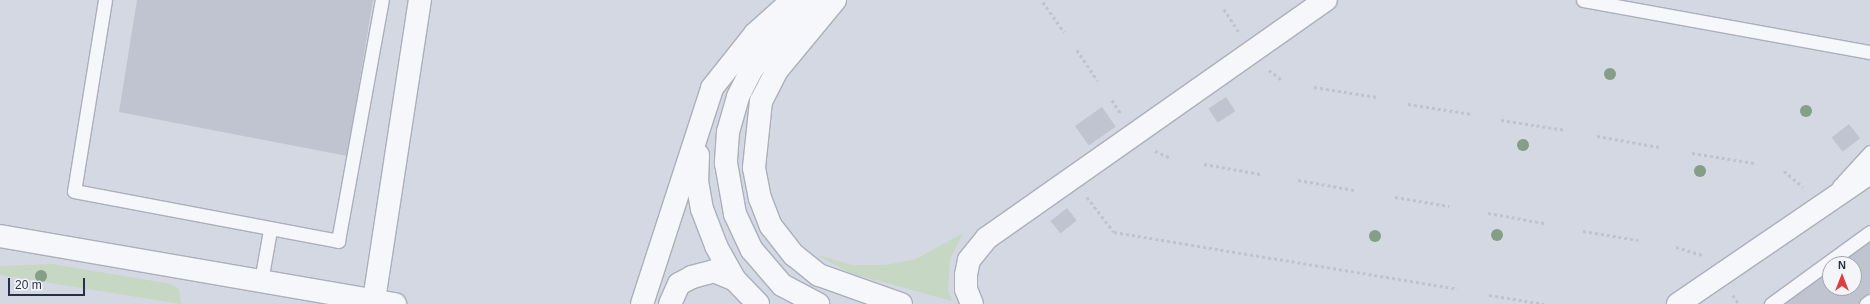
<!DOCTYPE html>
<style>
body{margin:0}
#map{position:relative;width:1870px;height:304px;overflow:hidden;background:#e3e6ed;font-family:Arial,sans-serif}
div>[style]{position:absolute}
[style*='--x']{left:calc(var(--x)*1px);top:calc(var(--y)*1px);width:calc(var(--w)*1px);rotate:calc(var(--a)*1deg)}
.built>*{inset:0;background:#d4d8e2}
.green>*{inset:0;background:#c6d7c3}
.building>*{inset:0;background:#bfc4d0;transform-origin:0 0}
.path>*{height:2.5px;margin-top:-1.25px;transform-origin:0;background:repeating-linear-gradient(90deg,#c0c3cb 0 3px,transparent 0 6px)}
.roads{filter:drop-shadow(1px 0 #abafbb) drop-shadow(-1px 0 #abafbb) drop-shadow(0 1px #abafbb) drop-shadow(0 -1px #abafbb)}
.service>*{height:13px;margin:-6.5px;padding:0 6.5px;transform-origin:6.5px;border-radius:6.5px;background:#f6f7fa}
.minor>*{height:22px;margin:-11px;padding:0 11px;transform-origin:11px;border-radius:11px;background:#f6f7fa}
.tertiary>*{height:22px;margin:-11px;padding:0 11px;transform-origin:11px;border-radius:11px;background:#f6f7fa}
.trees>*{width:12px;height:12px;margin:-6px;border-radius:50%;background:#849e87}
span{translate:-50% -50%;white-space:nowrap;text-align:center;line-height:1.15;-webkit-text-stroke:3px #f3f5f9;paint-order:stroke}
.north{position:absolute;left:1822px;top:256px;width:40px;height:40px;box-sizing:border-box;background:#f3f5f9;border:1px solid #a2a6b2;border-radius:50%;rotate:0deg;font-size:11px;font-weight:700;line-height:16px;text-align:center;color:#283047}
.north::after{content:'';display:block;margin:auto;width:14px;height:18px;background:#dd3c41;clip-path:polygon(50% 0,100% 100%,50% 72%,0 100%)}
.scale{position:absolute;left:8px;top:278px;width:77px;height:18px;box-sizing:border-box;border:2px solid #283047;border-top:0;padding-left:5px;font-size:12px;line-height:14px;white-space:nowrap;color:#283047;-webkit-text-stroke:3px #f3f5f9;paint-order:stroke}
</style>
<div id="map">
<div class="built">
<i style="clip-path:polygon(evenodd,0 0,1870px 0,1870px 304px,0 304px,0 0,1830px 264px,1854px 264px,1854px 288px,1830px 288px,1830px 264px)"></i>
</div>
<div class="green">
<i style="clip-path:polygon(963px 233px,950px 259px,948px 291px,952px 301px,850px 273px,817px 255px,852px 265px,886px 265px,916px 259px)"></i>
<i style="clip-path:polygon(52px 264px,171px 284px,179px 289px,181px 304px,0 275px,0 266px)"></i>
</div>
<div class="building">
<i style="clip-path:polygon(137px 0,373px 0,347px 156px,119px 112px)"></i>
<i style="left:1226px;top:97px;width:17px;height:21px;rotate:57deg"></i>
<i style="left:1102px;top:107px;width:24px;height:33px;rotate:55deg"></i>
<i style="left:1849px;top:124px;width:18px;height:22px;rotate:52deg"></i>
<i style="left:1067px;top:208px;width:16px;height:21px;rotate:52deg"></i>
<i style="clip-path:polygon(evenodd,1870px 233px,1870px 304px,1762px 304px,1852px 241px,1870px 233px,1830px 264px,1854px 264px,1854px 288px,1830px 288px,1830px 264px)"></i>
</div>
<div class="path">
<i style="--x:1043;--y:2;--w:37;--a:55"></i>
<i style="--x:1224;--y:9;--w:27;--a:57"></i>
<i style="--x:1077;--y:50;--w:37;--a:56"></i>
<i style="--x:1269;--y:70;--w:16;--a:38"></i>
<i style="--x:1314;--y:87;--w:64;--a:9"></i>
<i style="--x:1112;--y:100;--w:18;--a:56"></i>
<i style="--x:1408;--y:104;--w:65;--a:8.9"></i>
<i style="--x:1501;--y:120;--w:66;--a:8.7"></i>
<i style="--x:1597;--y:136;--w:63;--a:10.1"></i>
<i style="--x:1155;--y:151;--w:17;--a:24"></i>
<i style="--x:1692;--y:153;--w:63;--a:9.2"></i>
<i style="--x:1204;--y:164;--w:57;--a:10.1"></i>
<i style="--x:1784;--y:171;--w:25;--a:40"></i>
<i style="--x:1298;--y:180;--w:57;--a:10.1"></i>
<i style="--x:1087;--y:197;--w:44;--a:52.4"></i>
<i style="--x:1114;--y:232;--w:348;--a:9.4"></i>
<i style="--x:1395;--y:197;--w:55;--a:9.5"></i>
<i style="--x:1488;--y:213;--w:57;--a:10.1"></i>
<i style="--x:1583;--y:231;--w:56;--a:9.3"></i>
<i style="--x:1676;--y:247;--w:30;--a:17"></i>
<i style="--x:1489;--y:295;--w:56;--a:9.3"></i>
<i style="--x:1733;--y:295;--w:11;--a:56"></i>
</div>
<div class="roads">
<div class="service">
<i style="--x:105;--y:0;--w:193;--a:99.2"></i>
<i style="--x:74;--y:191;--w:269;--a:10.7"></i>
<i style="--x:338;--y:241;--w:245;--a:-79.7"></i>
<i style="--x:1583;--y:0;--w:292;--a:10.3"></i>
<i style="--x:1839;--y:186;--w:46;--a:-47.6"></i>
<i style="--x:261;--y:281;--w:52;--a:-80"></i>
<i style="--x:1771;--y:304;--w:122;--a:-36"></i>
<i style="--x:1866;--y:304;--w:5;--a:-37"></i>
</div>
<div class="minor">
<i style="--x:835;--y:0;--w:91;--a:129.6"></i>
<i style="--x:777;--y:70;--w:35;--a:117"></i>
<i style="--x:761;--y:101;--w:67;--a:96"></i>
<i style="--x:754;--y:168;--w:31;--a:79"></i>
<i style="--x:760;--y:198;--w:30;--a:69"></i>
<i style="--x:771;--y:226;--w:37;--a:52"></i>
<i style="--x:794;--y:255;--w:32;--a:39"></i>
<i style="--x:819;--y:275;--w:87;--a:19.5"></i>
<i style="--x:698;--y:155;--w:26;--a:92"></i>
<i style="--x:697;--y:181;--w:28;--a:80"></i>
<i style="--x:702;--y:209;--w:40;--a:69"></i>
<i style="--x:716;--y:246;--w:39;--a:61"></i>
<i style="--x:735;--y:280;--w:33;--a:46"></i>
<i style="--x:0;--y:236;--w:401;--a:9.8"></i>
<i style="--x:374;--y:300;--w:304;--a:-81.3"></i>
<i style="--x:642;--y:304;--w:227;--a:-72"></i>
<i style="--x:712;--y:88;--w:69;--a:-51.5"></i>
<i style="--x:755;--y:34;--w:39;--a:-42"></i>
<i style="--x:784;--y:8;--w:16;--a:-30"></i>
<i style="--x:670;--y:304;--w:22;--a:-66"></i>
<i style="--x:679;--y:284;--w:15;--a:-28"></i>
<i style="--x:692;--y:277;--w:23;--a:-15"></i>
<i style="--x:714;--y:271;--w:23;--a:23"></i>
<i style="--x:972;--y:304;--w:16;--a:-112"></i>
<i style="--x:966;--y:289;--w:14;--a:-90"></i>
<i style="--x:966;--y:275;--w:15;--a:-79"></i>
<i style="--x:969;--y:260;--w:28;--a:-51"></i>
<i style="--x:987;--y:238;--w:414;--a:-35.1"></i>
</div>
<div class="tertiary">
<i style="--x:817;--y:0;--w:27;--a:144"></i>
<i style="--x:795;--y:16;--w:68;--a:129.1"></i>
<i style="--x:752;--y:69;--w:31;--a:117"></i>
<i style="--x:738;--y:97;--w:36;--a:106"></i>
<i style="--x:728;--y:132;--w:31;--a:94"></i>
<i style="--x:726;--y:163;--w:52;--a:80"></i>
<i style="--x:735;--y:214;--w:40;--a:65"></i>
<i style="--x:752;--y:250;--w:46;--a:49.4"></i>
<i style="--x:782;--y:285;--w:41;--a:27.8"></i>
<i style="--x:1678;--y:304;--w:232;--a:-34.3"></i>
</div>
</div>
<div class="trees">
<i style="left:1610px;top:74px"></i>
<i style="left:1806px;top:111px"></i>
<i style="left:1523px;top:145px"></i>
<i style="left:1700px;top:171px"></i>
<i style="left:1497px;top:235px"></i>
<i style="left:1375px;top:236px"></i>
<i style="left:41px;top:276px"></i>
</div>
<div class="north">N</div>
<div class="scale">20 m</div>
</div>
